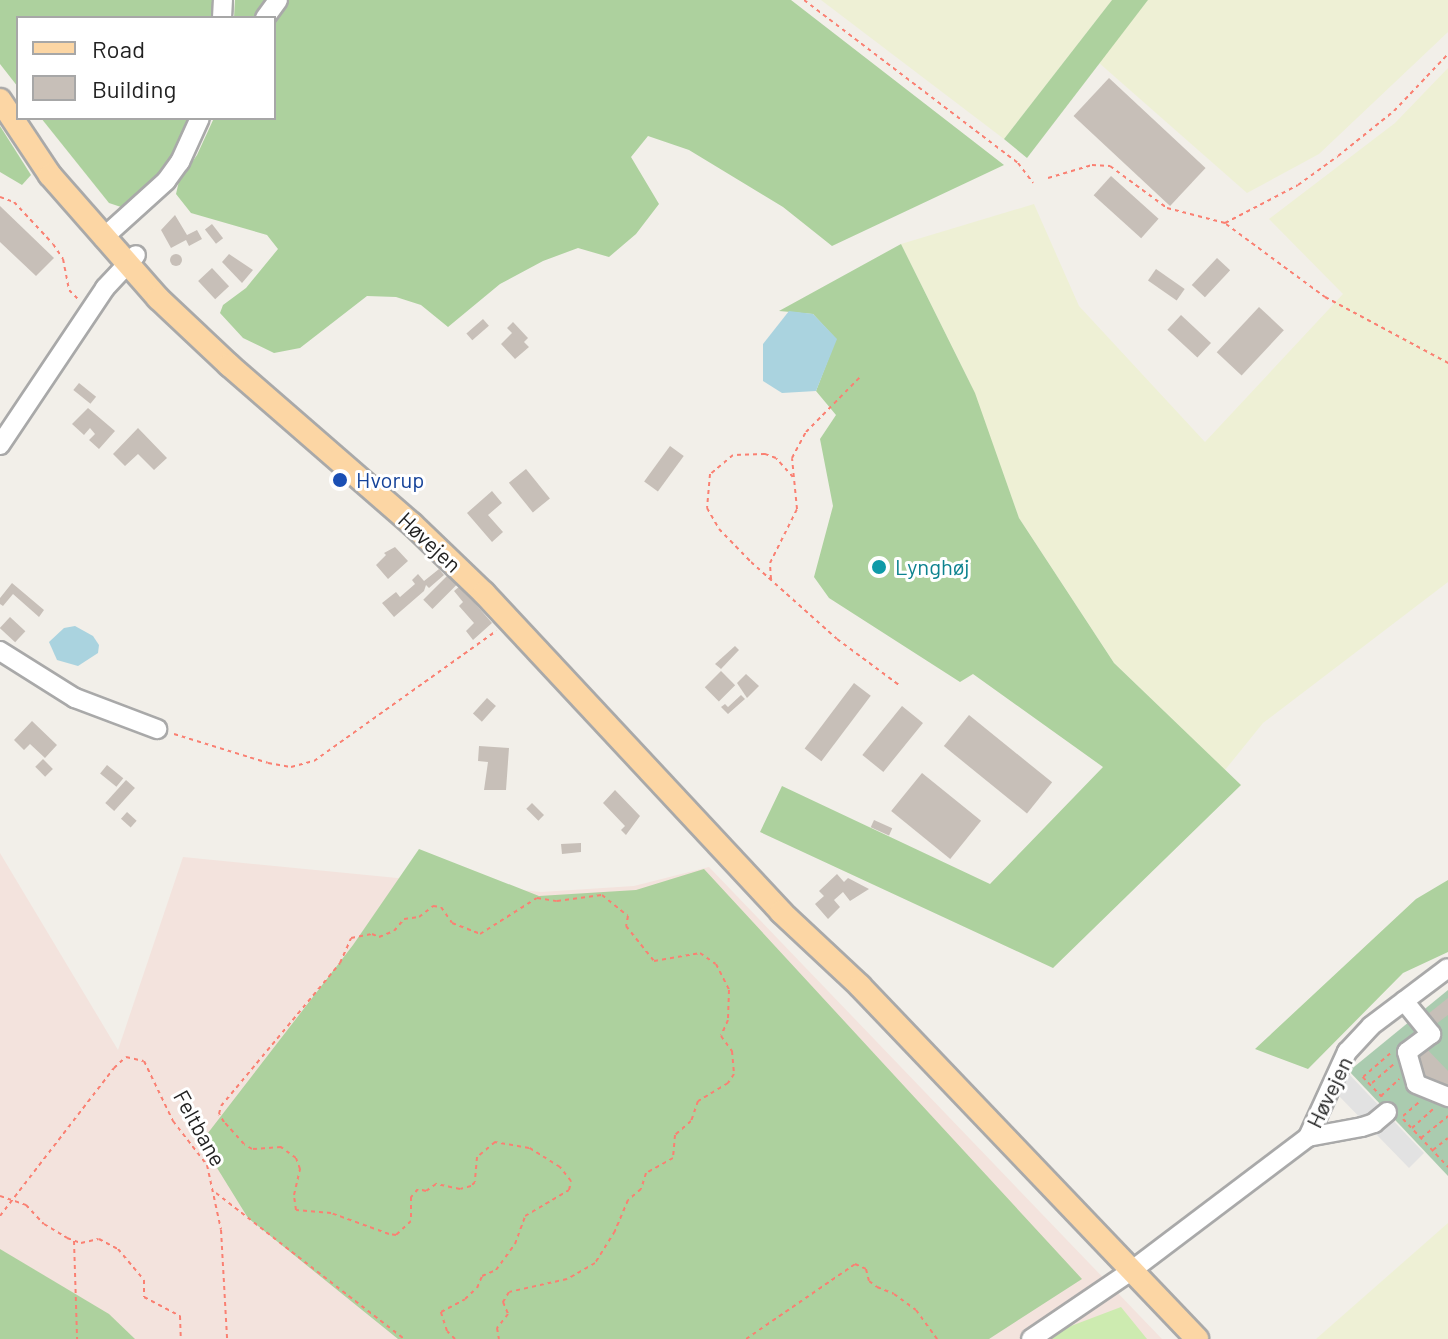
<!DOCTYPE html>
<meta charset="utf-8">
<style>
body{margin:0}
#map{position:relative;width:1448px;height:1339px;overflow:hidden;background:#f2efe9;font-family:Barlow,sans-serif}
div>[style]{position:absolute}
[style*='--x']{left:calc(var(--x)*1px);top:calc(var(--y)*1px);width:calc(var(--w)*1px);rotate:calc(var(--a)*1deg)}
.military>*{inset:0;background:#f3e3dd}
.farmland>*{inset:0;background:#eef0d5}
.grass>*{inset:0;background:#cdebb0}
.forest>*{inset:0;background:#add19e}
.cemetery>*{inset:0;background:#aacbaf}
.parking>*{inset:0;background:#e2e2e2}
.water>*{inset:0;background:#aad3df}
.building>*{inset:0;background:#c7bfb8;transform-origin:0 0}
.round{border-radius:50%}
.path>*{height:2px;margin-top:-1px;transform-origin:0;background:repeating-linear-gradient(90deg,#fa8072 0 4px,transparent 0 8px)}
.roads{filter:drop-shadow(2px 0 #a9a9a9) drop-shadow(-2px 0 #a9a9a9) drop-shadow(0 2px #a9a9a9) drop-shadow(0 -2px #a9a9a9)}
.minor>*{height:18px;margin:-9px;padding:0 9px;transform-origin:9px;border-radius:9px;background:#fff}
.major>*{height:22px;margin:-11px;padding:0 11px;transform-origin:11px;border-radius:11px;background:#fcd6a4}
.dots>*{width:22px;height:22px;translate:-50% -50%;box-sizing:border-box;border:4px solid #fff;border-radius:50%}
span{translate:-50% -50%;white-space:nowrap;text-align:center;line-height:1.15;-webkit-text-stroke:6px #fff;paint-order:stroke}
.transit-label{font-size:22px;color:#164399}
.left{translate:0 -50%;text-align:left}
.street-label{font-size:22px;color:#222}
.culture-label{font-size:22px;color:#0d838f}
.legend{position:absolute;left:16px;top:16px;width:260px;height:104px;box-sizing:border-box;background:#fff;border:2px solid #a7a7a7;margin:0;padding:10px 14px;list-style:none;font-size:24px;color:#222}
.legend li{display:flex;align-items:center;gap:16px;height:40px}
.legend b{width:40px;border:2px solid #a7a7a7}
</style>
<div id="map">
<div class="military">
<i style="clip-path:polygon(0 853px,118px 1050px,183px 857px,541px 892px,634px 886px,709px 867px,1162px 1339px,0 1339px)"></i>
</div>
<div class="farmland">
<i style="clip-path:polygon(821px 0,1112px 0,1004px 139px)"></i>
<i style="clip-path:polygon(1148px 0,1448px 0,1448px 32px,1319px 154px,1247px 193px,1098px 62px)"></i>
<i style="clip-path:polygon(1448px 68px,1448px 582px,1263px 723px,1225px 770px,1114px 663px,1019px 518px,972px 387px,901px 244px,1034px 204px,1079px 306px,1205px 442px,1343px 294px,1269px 219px,1395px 123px)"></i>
<i style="clip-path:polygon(1448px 1223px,1448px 1339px,1316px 1339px)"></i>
</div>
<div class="grass">
<i style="clip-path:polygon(1121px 1307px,1147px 1339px,1048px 1339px,1063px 1329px)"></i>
</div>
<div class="forest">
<i style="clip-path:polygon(0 0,214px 0,213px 18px,18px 18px,18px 87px,0 64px)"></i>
<i style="clip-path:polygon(235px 0,791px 0,1004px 165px,832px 246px,783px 207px,689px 150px,648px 136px,631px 157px,659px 204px,636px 234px,609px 257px,578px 248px,543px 261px,500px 284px,448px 327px,421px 305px,396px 297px,367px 296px,300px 348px,274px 353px,243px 338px,220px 313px,223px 305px,246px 288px,278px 249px,267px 235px,191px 213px,176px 194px,179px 181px,197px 155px,214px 118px,274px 118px,274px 18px,234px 18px)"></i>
<i style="clip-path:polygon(1112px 0,1148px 0,1027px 158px,1004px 139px)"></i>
<i style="clip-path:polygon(41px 118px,192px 118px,186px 135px,162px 172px,141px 195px,121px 207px,109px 203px)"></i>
<i style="clip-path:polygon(0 126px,31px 175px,22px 185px,0 172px)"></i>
<i style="clip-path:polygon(901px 244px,975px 393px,1019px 518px,1114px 663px,1241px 785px,1053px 968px,760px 832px,782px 786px,990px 884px,1103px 767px,973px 674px,960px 682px,829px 598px,814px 577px,833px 506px,820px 439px,836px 415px,816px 391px,836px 339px,813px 314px,779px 311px)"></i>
<i style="clip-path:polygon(419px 849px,539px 896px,636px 890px,704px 869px,1082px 1279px,989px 1339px,398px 1339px,248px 1218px,201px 1142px,353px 945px)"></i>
<i style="clip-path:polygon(1448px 880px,1448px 952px,1403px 973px,1308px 1069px,1255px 1049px,1416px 899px)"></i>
<i style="clip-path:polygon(0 1249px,109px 1314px,135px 1339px,0 1339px)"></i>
</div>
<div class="cemetery">
<i style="clip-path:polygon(1448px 990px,1448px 1176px,1349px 1071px)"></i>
</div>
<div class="parking">
<i style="clip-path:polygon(1347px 1072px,1424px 1153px,1409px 1168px,1338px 1095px)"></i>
</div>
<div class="water">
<i style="clip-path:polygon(789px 311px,813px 314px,837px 339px,816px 391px,782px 393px,763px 381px,763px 344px)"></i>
<i style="clip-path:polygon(75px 626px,93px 636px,99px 645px,98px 653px,78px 666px,57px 660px,49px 642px,64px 628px)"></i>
</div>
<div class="building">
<i style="left:1109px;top:78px;width:132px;height:52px;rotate:43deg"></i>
<i style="left:1111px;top:176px;width:64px;height:26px;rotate:42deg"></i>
<i style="clip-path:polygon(0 206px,54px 258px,36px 276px,0 242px)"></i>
<i style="clip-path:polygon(175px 215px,187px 235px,197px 230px,202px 239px,189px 246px,186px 240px,171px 248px,161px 230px)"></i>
<i style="left:212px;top:224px;width:18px;height:9px;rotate:52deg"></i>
<i class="round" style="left:170px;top:254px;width:12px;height:12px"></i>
<i style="clip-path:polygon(229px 254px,253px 270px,242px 283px,222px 262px)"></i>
<i style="left:1217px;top:258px;width:18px;height:37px;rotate:43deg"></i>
<i style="left:212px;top:268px;width:25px;height:19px;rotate:47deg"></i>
<i style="left:1156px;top:269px;width:35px;height:14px;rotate:35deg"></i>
<i style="left:1259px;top:307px;width:34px;height:62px;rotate:43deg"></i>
<i style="left:1181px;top:315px;width:41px;height:20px;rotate:43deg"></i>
<i style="left:483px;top:319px;width:9px;height:22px;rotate:49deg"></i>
<i style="clip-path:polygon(513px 322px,528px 338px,524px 342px,529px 347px,515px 359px,501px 344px,512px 333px,507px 328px)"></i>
<i style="left:79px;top:383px;width:22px;height:9px;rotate:39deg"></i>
<i style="clip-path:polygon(88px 408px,115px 431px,99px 449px,89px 440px,95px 434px,90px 428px,84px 435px,72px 424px)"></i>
<i style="clip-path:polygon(138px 428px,167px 458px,154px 470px,138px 454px,125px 466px,113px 454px)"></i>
<i style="left:670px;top:446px;width:17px;height:44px;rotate:36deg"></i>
<i style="left:526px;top:469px;width:38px;height:22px;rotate:51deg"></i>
<i style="clip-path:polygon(492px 491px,502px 503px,488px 515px,503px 532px,492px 542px,467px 513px)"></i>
<i style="clip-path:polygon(395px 547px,408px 561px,388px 579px,376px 565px,386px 555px,384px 553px)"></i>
<i style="clip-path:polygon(439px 569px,444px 575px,429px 588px,426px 585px,424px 591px,394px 617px,382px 603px,396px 592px,400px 597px,415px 584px,412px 580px,418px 574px,424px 581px)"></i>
<i style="left:448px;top:575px;width:13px;height:35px;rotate:45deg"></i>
<i style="clip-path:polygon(12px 583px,44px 610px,39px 617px,13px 594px,3px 606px,0 604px,0 598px)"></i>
<i style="clip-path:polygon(460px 586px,492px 623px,473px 640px,466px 631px,474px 623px,459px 606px,463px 602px,454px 591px)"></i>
<i style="left:10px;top:617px;width:21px;height:15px;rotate:43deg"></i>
<i style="clip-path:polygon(735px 646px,739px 650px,721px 669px,715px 664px)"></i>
<i style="left:721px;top:671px;width:20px;height:23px;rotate:45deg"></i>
<i style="clip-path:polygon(746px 674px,759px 686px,747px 698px,737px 683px)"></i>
<i style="left:854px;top:683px;width:21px;height:82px;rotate:37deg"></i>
<i style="clip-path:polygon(741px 695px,745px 699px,728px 714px,721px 707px,725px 704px,728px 707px)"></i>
<i style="left:487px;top:698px;width:12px;height:21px;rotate:42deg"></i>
<i style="left:902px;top:706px;width:27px;height:63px;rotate:39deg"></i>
<i style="left:969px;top:715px;width:107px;height:40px;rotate:39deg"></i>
<i style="clip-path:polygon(32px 721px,57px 745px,45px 758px,30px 744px,24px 750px,14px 740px)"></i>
<i style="clip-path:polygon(479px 746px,509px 748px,506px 790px,484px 790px,488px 762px,478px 761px)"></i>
<i style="left:43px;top:759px;width:14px;height:11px;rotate:45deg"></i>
<i style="left:107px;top:765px;width:21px;height:11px;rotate:39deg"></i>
<i style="left:922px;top:773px;width:76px;height:49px;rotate:39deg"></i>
<i style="left:126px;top:780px;width:12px;height:31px;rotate:42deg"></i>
<i style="clip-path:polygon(615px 790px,640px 816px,626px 835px,621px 830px,625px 826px,603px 803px)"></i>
<i style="left:532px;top:803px;width:17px;height:8px;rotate:45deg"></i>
<i style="left:127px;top:812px;width:13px;height:9px;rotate:42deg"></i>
<i style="left:874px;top:820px;width:20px;height:8px;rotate:24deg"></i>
<i style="clip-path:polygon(581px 843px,581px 852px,562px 854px,561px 844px)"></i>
<i style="clip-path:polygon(837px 874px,844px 882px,848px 878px,869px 889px,850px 901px,843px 892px,834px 900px,840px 907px,828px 919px,815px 904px,824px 896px,819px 891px)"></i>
<i style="clip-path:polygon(1448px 998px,1448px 1015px,1436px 1024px,1428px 1014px)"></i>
<i style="clip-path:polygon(1424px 1046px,1448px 1071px,1448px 1095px,1429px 1078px,1423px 1083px,1416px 1075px,1422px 1069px,1412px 1058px)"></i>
</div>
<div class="path">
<i style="--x:804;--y:0;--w:269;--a:37.3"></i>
<i style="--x:1018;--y:163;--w:25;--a:53"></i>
<i style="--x:1048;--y:178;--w:46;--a:-16.5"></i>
<i style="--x:1092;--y:165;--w:18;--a:3"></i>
<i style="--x:1110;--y:166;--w:71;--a:36.4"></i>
<i style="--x:1167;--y:208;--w:60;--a:14.5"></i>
<i style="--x:1225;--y:223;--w:82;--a:-27.5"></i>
<i style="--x:1298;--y:185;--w:49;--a:-35.9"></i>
<i style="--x:1338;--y:156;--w:72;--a:-38.8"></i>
<i style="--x:1394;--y:111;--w:79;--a:-46.5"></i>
<i style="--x:0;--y:197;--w:15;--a:20"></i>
<i style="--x:14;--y:202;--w:57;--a:47.1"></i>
<i style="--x:53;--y:244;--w:18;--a:56"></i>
<i style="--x:63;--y:259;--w:32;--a:79"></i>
<i style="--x:69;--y:290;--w:13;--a:45"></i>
<i style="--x:1226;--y:224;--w:123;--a:36.4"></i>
<i style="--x:1325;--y:297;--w:140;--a:28.2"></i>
<i style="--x:793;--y:477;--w:25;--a:-132"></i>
<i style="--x:776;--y:458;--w:12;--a:-160"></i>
<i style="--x:765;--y:454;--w:32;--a:178"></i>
<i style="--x:733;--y:455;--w:30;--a:140"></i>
<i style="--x:710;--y:474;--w:34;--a:95"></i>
<i style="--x:707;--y:508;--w:24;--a:60"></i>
<i style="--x:719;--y:529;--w:46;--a:45.9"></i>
<i style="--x:751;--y:562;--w:115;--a:41.8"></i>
<i style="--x:837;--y:639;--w:77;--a:36.6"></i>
<i style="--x:771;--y:579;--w:16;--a:-94"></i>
<i style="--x:770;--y:563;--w:60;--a:-63.4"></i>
<i style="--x:797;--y:509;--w:51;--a:-95.6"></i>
<i style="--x:792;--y:458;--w:30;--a:-62"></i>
<i style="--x:806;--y:432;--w:78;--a:-45.5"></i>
<i style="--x:174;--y:734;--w:98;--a:17.1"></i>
<i style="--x:268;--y:763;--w:23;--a:10"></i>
<i style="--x:291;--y:767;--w:24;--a:-15"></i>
<i style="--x:314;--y:761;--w:224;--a:-35.5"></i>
<i style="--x:1372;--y:1083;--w:29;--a:-41"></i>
<i style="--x:1381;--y:1096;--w:25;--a:-43"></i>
<i style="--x:1382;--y:1097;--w:28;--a:-134"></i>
<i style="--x:1363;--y:1077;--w:37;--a:-41"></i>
<i style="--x:1403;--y:1116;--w:21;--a:-41"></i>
<i style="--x:1403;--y:1119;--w:66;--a:46.8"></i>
<i style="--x:1412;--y:1128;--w:30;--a:-42"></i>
<i style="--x:1421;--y:1138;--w:35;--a:-39"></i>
<i style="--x:1433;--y:1150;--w:19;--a:-39"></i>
<i style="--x:216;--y:1193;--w:238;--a:37.8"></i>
<i style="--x:0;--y:1196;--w:28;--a:19"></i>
<i style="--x:26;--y:1205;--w:26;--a:47"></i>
<i style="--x:44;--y:1224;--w:27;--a:31"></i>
<i style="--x:67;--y:1238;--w:15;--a:20"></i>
<i style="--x:81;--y:1243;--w:18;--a:-13"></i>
<i style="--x:99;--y:1239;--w:21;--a:28"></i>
<i style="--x:118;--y:1249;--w:40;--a:50"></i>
<i style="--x:144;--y:1280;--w:17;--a:90"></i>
<i style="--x:144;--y:1297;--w:41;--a:27.8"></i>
<i style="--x:180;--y:1316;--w:23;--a:88"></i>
<i style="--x:0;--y:1216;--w:187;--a:-52.4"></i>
<i style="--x:114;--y:1068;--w:16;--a:-43"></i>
<i style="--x:126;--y:1057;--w:18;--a:13"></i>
<i style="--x:144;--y:1061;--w:67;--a:64.2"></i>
<i style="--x:173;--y:1121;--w:56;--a:52.3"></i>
<i style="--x:207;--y:1165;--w:66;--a:77.8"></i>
<i style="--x:221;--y:1230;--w:109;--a:86.8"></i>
<i style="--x:74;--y:1241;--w:98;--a:88.2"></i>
<i style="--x:455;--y:1339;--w:11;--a:-135"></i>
<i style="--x:447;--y:1331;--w:20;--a:-108"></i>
<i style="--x:441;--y:1312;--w:27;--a:-28"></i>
<i style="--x:465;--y:1299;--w:16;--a:-43"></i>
<i style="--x:477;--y:1288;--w:13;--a:-67"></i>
<i style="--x:482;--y:1276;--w:15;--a:-23"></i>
<i style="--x:496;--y:1270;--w:32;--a:-54"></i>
<i style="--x:515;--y:1244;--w:30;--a:-70"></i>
<i style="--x:525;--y:1216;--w:51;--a:-30.6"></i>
<i style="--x:569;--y:1190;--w:9;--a:-77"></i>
<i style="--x:571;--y:1181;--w:18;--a:-128"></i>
<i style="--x:560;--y:1167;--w:36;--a:-148"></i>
<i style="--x:529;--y:1148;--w:35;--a:-170"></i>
<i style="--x:495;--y:1142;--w:23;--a:140"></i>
<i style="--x:477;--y:1157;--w:25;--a:95"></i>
<i style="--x:475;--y:1182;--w:6;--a:135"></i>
<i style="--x:471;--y:1186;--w:11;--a:165"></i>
<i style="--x:460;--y:1189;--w:25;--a:-168"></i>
<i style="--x:436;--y:1184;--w:12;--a:145"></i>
<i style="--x:426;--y:1191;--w:8;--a:-166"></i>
<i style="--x:418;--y:1189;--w:11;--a:131"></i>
<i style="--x:411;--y:1197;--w:24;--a:90"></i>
<i style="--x:411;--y:1221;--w:21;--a:137"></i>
<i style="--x:396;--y:1235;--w:7;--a:-172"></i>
<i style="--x:389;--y:1234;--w:62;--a:-160.1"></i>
<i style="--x:331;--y:1213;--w:35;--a:-175"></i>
<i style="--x:296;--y:1210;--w:15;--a:-98"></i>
<i style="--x:294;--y:1195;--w:27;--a:-77"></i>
<i style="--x:300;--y:1169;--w:12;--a:-110"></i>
<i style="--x:296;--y:1158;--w:19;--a:-144"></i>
<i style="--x:281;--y:1147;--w:29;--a:176"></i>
<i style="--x:252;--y:1149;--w:9;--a:-148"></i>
<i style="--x:244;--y:1144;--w:30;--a:-132"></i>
<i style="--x:224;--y:1122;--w:9;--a:-122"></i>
<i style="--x:219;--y:1114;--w:8;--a:-76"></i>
<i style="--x:221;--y:1106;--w:186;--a:-50.2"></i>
<i style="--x:340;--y:963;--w:27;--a:-66"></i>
<i style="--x:351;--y:938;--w:21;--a:-11"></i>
<i style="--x:372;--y:934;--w:8;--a:23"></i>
<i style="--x:379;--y:937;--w:16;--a:-22"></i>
<i style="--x:394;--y:931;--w:16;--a:-50"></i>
<i style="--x:404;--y:919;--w:15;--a:-8"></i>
<i style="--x:419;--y:917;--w:18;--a:-38"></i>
<i style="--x:433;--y:906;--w:8;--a:7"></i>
<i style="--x:441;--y:907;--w:19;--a:55"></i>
<i style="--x:452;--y:923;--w:30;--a:21"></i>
<i style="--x:480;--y:934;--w:67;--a:-32.3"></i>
<i style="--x:537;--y:898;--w:20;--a:9"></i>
<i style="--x:557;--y:901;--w:45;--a:-7.6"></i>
<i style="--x:602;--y:895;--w:33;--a:39"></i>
<i style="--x:628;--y:916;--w:10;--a:101"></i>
<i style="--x:626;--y:926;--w:45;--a:51.3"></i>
<i style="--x:654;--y:961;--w:47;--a:-9.9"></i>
<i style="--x:700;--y:953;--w:19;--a:35"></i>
<i style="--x:716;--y:964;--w:29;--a:63"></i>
<i style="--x:729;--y:990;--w:30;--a:92"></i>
<i style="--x:728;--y:1020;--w:17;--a:114"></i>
<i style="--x:721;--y:1036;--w:19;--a:54"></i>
<i style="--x:732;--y:1051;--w:23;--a:85"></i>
<i style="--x:734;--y:1074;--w:11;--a:124"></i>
<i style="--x:728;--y:1083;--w:35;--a:149"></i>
<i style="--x:698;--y:1101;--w:21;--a:109"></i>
<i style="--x:691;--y:1121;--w:21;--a:139"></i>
<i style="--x:675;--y:1135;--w:23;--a:95"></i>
<i style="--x:673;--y:1158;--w:31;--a:151"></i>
<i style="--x:646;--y:1173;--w:17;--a:107"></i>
<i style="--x:641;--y:1189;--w:17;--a:140"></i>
<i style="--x:628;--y:1200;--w:34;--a:113"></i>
<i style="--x:615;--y:1231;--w:38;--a:122"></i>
<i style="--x:595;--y:1263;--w:32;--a:150"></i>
<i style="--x:567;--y:1279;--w:59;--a:167.4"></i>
<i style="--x:509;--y:1292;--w:12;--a:121"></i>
<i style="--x:503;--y:1302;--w:13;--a:67"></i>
<i style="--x:508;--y:1314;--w:18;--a:128"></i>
<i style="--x:497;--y:1328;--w:11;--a:80"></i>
<i style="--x:746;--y:1339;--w:132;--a:-34.5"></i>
<i style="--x:855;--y:1264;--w:12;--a:24"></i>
<i style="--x:866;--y:1269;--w:12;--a:76"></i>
<i style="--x:869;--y:1281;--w:10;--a:37"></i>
<i style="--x:877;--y:1287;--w:18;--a:22"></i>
<i style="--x:894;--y:1294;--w:27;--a:36"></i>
<i style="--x:916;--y:1310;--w:36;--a:54"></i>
</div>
<div class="roads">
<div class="minor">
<i style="--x:222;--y:18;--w:18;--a:-87"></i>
<i style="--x:265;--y:18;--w:22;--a:-54"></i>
<i style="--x:103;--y:238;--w:85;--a:-42.1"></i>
<i style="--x:166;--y:181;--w:24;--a:-54"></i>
<i style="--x:180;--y:162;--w:48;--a:-65.6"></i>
<i style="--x:0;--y:445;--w:189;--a:-56.2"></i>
<i style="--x:105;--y:288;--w:45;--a:-46.8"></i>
<i style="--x:0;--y:651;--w:89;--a:32.1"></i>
<i style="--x:75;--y:698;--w:88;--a:20.7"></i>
<i style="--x:1404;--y:1001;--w:43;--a:50.7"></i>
<i style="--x:1431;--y:1034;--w:30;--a:143"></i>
<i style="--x:1407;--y:1052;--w:33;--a:74"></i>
<i style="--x:1416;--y:1084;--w:35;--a:22"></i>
<i style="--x:1308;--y:1137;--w:55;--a:-10.5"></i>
<i style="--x:1362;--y:1127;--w:13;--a:-18"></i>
<i style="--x:1374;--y:1123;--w:17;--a:-40"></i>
<i style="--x:1031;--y:1339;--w:121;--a:-34.2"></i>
<i style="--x:1131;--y:1271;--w:222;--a:-37.1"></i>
<i style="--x:1308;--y:1137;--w:94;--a:-65.4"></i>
<i style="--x:1347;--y:1052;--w:35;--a:-47"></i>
<i style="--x:1371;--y:1026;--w:96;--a:-37"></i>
</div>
<div class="major">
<i style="--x:0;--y:100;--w:90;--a:56.3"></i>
<i style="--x:50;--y:175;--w:164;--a:48.7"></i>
<i style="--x:158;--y:298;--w:98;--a:43.3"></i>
<i style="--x:229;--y:365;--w:242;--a:41"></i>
<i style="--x:412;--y:524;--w:100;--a:43.8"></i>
<i style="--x:484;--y:593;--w:436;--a:47"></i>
<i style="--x:781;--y:912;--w:108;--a:43.1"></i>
<i style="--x:860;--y:986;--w:488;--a:46.3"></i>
</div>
</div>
<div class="dots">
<i style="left:340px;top:480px;background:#1a4fb4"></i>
<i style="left:879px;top:567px;background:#0f9aa8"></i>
</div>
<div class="transit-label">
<span class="left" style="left:356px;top:480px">Hvorup</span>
</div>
<div class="street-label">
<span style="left:430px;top:542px;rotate:43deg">Høvejen</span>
<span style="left:1329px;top:1092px;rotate:-64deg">Høvejen</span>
<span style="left:200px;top:1128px;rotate:61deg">Feltbane</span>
</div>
<div class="culture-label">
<span class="left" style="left:895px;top:567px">Lynghøj</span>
</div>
<ul class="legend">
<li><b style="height:10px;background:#fcd6a4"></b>Road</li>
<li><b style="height:22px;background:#c7bfb8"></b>Building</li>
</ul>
</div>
